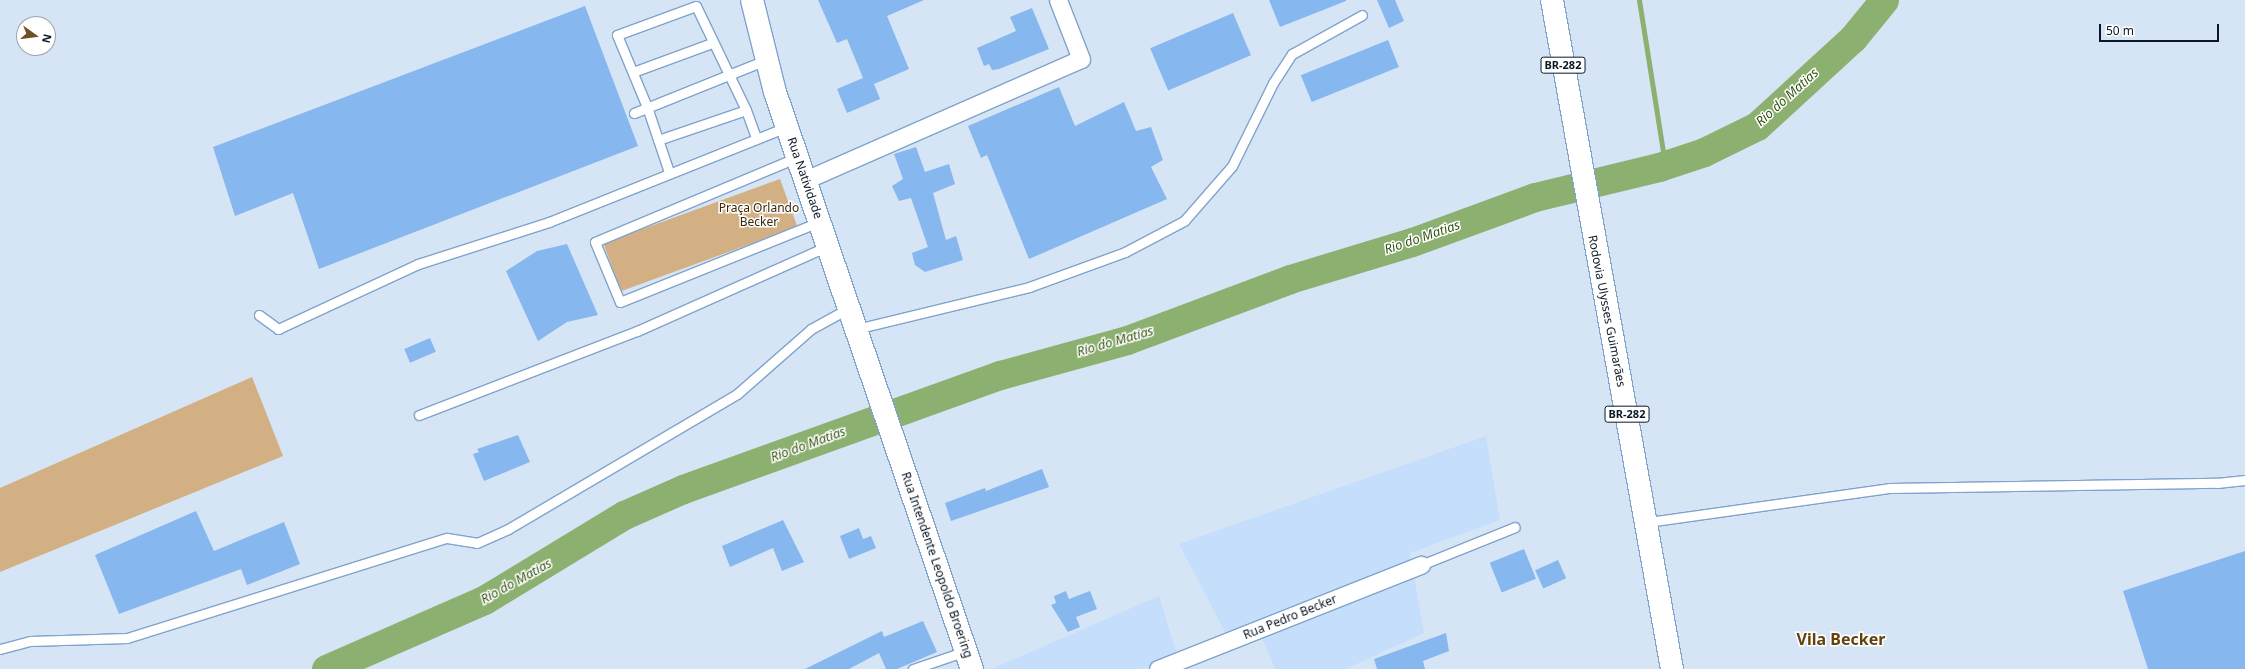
<!DOCTYPE html>
<meta charset="utf-8">
<style>
body{margin:0}
#map{position:relative;width:2245px;height:669px;overflow:hidden;background:#d6e5f6;font-family:"Noto Sans",sans-serif}
div>[style]{position:absolute}
[style*='--x']{left:calc(var(--x)*1px);top:calc(var(--y)*1px);width:calc(var(--w)*1px);rotate:calc(var(--a)*1deg)}
.built>*{inset:0;background:#c5defc}
.green>*{inset:0;background:#d3b083;transform-origin:0 0}
.stream>*{height:5px;margin:-2.5px;padding:0 2.5px;transform-origin:2.5px;border-radius:2.5px;background:#8cb070}
.river>*{height:29px;margin:-14.5px;padding:0 14.5px;transform-origin:14.5px;border-radius:14.5px;background:#8cb070}
.building>*{inset:0;background:#86b7ef;transform-origin:0 0}
.roads{filter:drop-shadow(1px 0 #80a3cc) drop-shadow(-1px 0 #80a3cc) drop-shadow(0 1px #80a3cc) drop-shadow(0 -1px #80a3cc)}
.service>*{height:9px;margin:-4.5px;padding:0 4.5px;transform-origin:4.5px;border-radius:4.5px;background:#fff}
.minor>*{height:17px;margin:-8.5px;padding:0 8.5px;transform-origin:8.5px;border-radius:8.5px;background:#fff}
.secondary>*{height:22px;margin:-11px;padding:0 11px;transform-origin:11px;border-radius:11px;background:#fff}
.trunk>*{height:22px;margin:-11px;padding:0 11px;transform-origin:11px;border-radius:11px;background:#fff}
span{translate:-50% -50%;white-space:nowrap;text-align:center;line-height:1.15;-webkit-text-stroke:3px #fff;paint-order:stroke}
.shield-label span{padding:1px 3px;background:#fff;border:1px solid;border-radius:3px;-webkit-text-stroke-width:0}
.shield-label{font-size:11px;color:#0a1827;font-weight:700}
.street-label{font-size:12px;color:#0a1827}
.park-label{font-size:12px;color:#3a260a}
.water-label{font-size:13px;color:#345411;font-style:italic}
.district-label{font-size:16px;color:#63410c;font-weight:700}
.north{position:absolute;left:16px;top:16px;width:40px;height:40px;box-sizing:border-box;background:#fff;border:1px solid #9da3a9;border-radius:50%;rotate:104deg;font-size:11px;font-weight:700;line-height:16px;text-align:center;color:#0a1827}
.north::after{content:'';display:block;margin:auto;width:14px;height:18px;background:#6f5025;clip-path:polygon(50% 0,100% 100%,50% 72%,0 100%)}
.scale{position:absolute;left:2099px;top:24px;width:120px;height:18px;box-sizing:border-box;border:2px solid #0a1827;border-top:0;padding-left:5px;font-size:12px;line-height:14px;white-space:nowrap;color:#0a1827;-webkit-text-stroke:3px #fff;paint-order:stroke}
</style>
<div id="map">
<div class="built">
<i style="clip-path:polygon(1486px 436px,1500px 520px,1410px 553px,1424px 633px,1346px 669px,1275px 669px,1255px 621px,1226px 634px,1179px 544px)"></i>
<i style="clip-path:polygon(1159px 596px,1177px 654px,1141px 669px,991px 669px)"></i>
</div>
<div class="green">
<i style="left:780px;top:179px;width:51px;height:188px;rotate:70deg"></i>
<i style="clip-path:polygon(252px 377px,283px 456px,0 572px,0 488px)"></i>
</div>
<div class="stream">
<i style="--x:1639;--y:0;--w:154;--a:81"></i>
<i style="--x:1663;--y:152;--w:16;--a:105"></i>
</div>
<div class="river">
<i style="--x:326;--y:669;--w:172;--a:-23.6"></i>
<i style="--x:484;--y:600;--w:164;--a:-31.3"></i>
<i style="--x:624;--y:515;--w:64;--a:-23.8"></i>
<i style="--x:683;--y:489;--w:337;--a:-19.8"></i>
<i style="--x:1000;--y:375;--w:132;--a:-15.4"></i>
<i style="--x:1127;--y:340;--w:174;--a:-20.5"></i>
<i style="--x:1290;--y:279;--w:127;--a:-16.9"></i>
<i style="--x:1412;--y:242;--w:131;--a:-20.1"></i>
<i style="--x:1535;--y:197;--w:128;--a:-13.6"></i>
<i style="--x:1659;--y:167;--w:47;--a:-18.4"></i>
<i style="--x:1704;--y:152;--w:59;--a:-26.1"></i>
<i style="--x:1757;--y:126;--w:130;--a:-42.5"></i>
<i style="--x:1853;--y:38;--w:49;--a:-50.8"></i>
</div>
<div class="building">
<i style="clip-path:polygon(818px 0,924px 0,887px 16px,909px 69px,874px 84px,880px 99px,847px 113px,837px 89px,863px 78px,847px 39px,837px 43px)"></i>
<i style="clip-path:polygon(1269px 0,1346px 0,1346px 1px,1280px 27px)"></i>
<i style="clip-path:polygon(1377px 0,1395px 0,1404px 21px,1389px 28px)"></i>
<i style="clip-path:polygon(585px 6px,638px 146px,319px 269px,293px 193px,235px 216px,213px 147px)"></i>
<i style="clip-path:polygon(1032px 8px,1049px 49px,999px 69px,992px 70px,989px 64px,984px 66px,977px 48px,1016px 31px,1010px 17px)"></i>
<i style="left:1233px;top:13px;width:46px;height:90px;rotate:67deg"></i>
<i style="left:1388px;top:40px;width:29px;height:94px;rotate:68deg"></i>
<i style="clip-path:polygon(1059px 87px,1075px 126px,1124px 102px,1136px 131px,1151px 127px,1163px 160px,1151px 167px,1167px 199px,1029px 259px,987px 155px,981px 158px,968px 126px)"></i>
<i style="clip-path:polygon(916px 147px,925px 172px,949px 164px,955px 184px,933px 193px,946px 240px,956px 236px,963px 260px,925px 272px,915px 265px,912px 253px,928px 247px,911px 198px,899px 201px,892px 186px,903px 179px,894px 154px)"></i>
<i style="clip-path:polygon(567px 244px,598px 315px,567px 322px,538px 341px,506px 271px,537px 251px)"></i>
<i style="left:430px;top:338px;width:15px;height:28px;rotate:67deg"></i>
<i style="clip-path:polygon(518px 435px,530px 462px,484px 481px,473px 454px,479px 452px,477px 449px)"></i>
<i style="clip-path:polygon(1042px 469px,1049px 487px,951px 521px,945px 503px,985px 488px,986px 491px)"></i>
<i style="clip-path:polygon(196px 511px,214px 551px,284px 522px,300px 564px,247px 585px,241px 569px,119px 614px,95px 555px)"></i>
<i style="clip-path:polygon(783px 520px,804px 562px,782px 571px,773px 548px,730px 567px,722px 546px)"></i>
<i style="clip-path:polygon(859px 528px,863px 539px,871px 536px,876px 548px,849px 559px,840px 536px)"></i>
<i style="left:1524px;top:549px;width:32px;height:37px;rotate:68deg"></i>
<i style="clip-path:polygon(2245px 551px,2245px 669px,2148px 669px,2123px 591px)"></i>
<i style="left:1558px;top:560px;width:20px;height:25px;rotate:66deg"></i>
<i style="clip-path:polygon(1066px 591px,1069px 599px,1090px 591px,1097px 609px,1076px 617px,1080px 627px,1068px 632px,1051px 605px,1056px 603px,1054px 596px)"></i>
<i style="clip-path:polygon(923px 621px,937px 652px,897px 669px,886px 669px,879px 653px,849px 669px,805px 669px,882px 631px,884px 637px)"></i>
<i style="clip-path:polygon(1446px 633px,1449px 651px,1423px 661px,1425px 669px,1377px 669px,1374px 659px)"></i>
</div>
<div class="roads">
<div class="service">
<i style="--x:633;--y:72;--w:84;--a:-20.2"></i>
<i style="--x:634;--y:113;--w:142;--a:-21.9"></i>
<i style="--x:658;--y:140;--w:93;--a:-18.8"></i>
<i style="--x:746;--y:110;--w:30;--a:70"></i>
<i style="--x:798;--y:157;--w:220;--a:157.3"></i>
<i style="--x:595;--y:242;--w:65;--a:67.4"></i>
<i style="--x:620;--y:302;--w:214;--a:-21.9"></i>
<i style="--x:669;--y:172;--w:69;--a:-108.7"></i>
<i style="--x:647;--y:107;--w:78;--a:-112.6"></i>
<i style="--x:617;--y:35;--w:84;--a:-20.2"></i>
<i style="--x:696;--y:6;--w:115;--a:64.3"></i>
<i style="--x:259;--y:315;--w:24;--a:36"></i>
<i style="--x:278;--y:329;--w:154;--a:-24.9"></i>
<i style="--x:418;--y:264;--w:138;--a:-17.8"></i>
<i style="--x:549;--y:222;--w:256;--a:-21.8"></i>
<i style="--x:856;--y:329;--w:178;--a:-13.6"></i>
<i style="--x:1029;--y:287;--w:102;--a:-20"></i>
<i style="--x:1125;--y:252;--w:67;--a:-27.7"></i>
<i style="--x:1184;--y:221;--w:73;--a:-48.9"></i>
<i style="--x:1232;--y:166;--w:93;--a:-63.7"></i>
<i style="--x:1273;--y:83;--w:35;--a:-57"></i>
<i style="--x:1292;--y:54;--w:80;--a:-29.1"></i>
<i style="--x:419;--y:415;--w:234;--a:-21.1"></i>
<i style="--x:637;--y:331;--w:209;--a:-24"></i>
<i style="--x:1648;--y:522;--w:244;--a:-8"></i>
<i style="--x:1890;--y:488;--w:327;--a:-0.9"></i>
<i style="--x:2217;--y:483;--w:28;--a:-6"></i>
<i style="--x:1421;--y:565;--w:101;--a:-22"></i>
<i style="--x:0;--y:649;--w:31;--a:-15"></i>
<i style="--x:30;--y:641;--w:97;--a:-1.8"></i>
<i style="--x:127;--y:638;--w:335;--a:-17.4"></i>
<i style="--x:447;--y:538;--w:30;--a:9"></i>
<i style="--x:477;--y:543;--w:34;--a:-24"></i>
<i style="--x:508;--y:529;--w:266;--a:-30.5"></i>
<i style="--x:737;--y:394;--w:98;--a:-41.3"></i>
<i style="--x:811;--y:329;--w:43;--a:-28.9"></i>
<i style="--x:913;--y:669;--w:56;--a:-18.8"></i>
</div>
<div class="minor">
<i style="--x:805;--y:180;--w:301;--a:-23.7"></i>
<i style="--x:1081;--y:59;--w:63;--a:-111.3"></i>
<i style="--x:1158;--y:669;--w:283;--a:-21.6"></i>
</div>
<div class="secondary">
<i style="--x:752;--y:0;--w:95;--a:76"></i>
<i style="--x:775;--y:92;--w:610;--a:71.15"></i>
</div>
<div class="trunk">
<i style="--x:1552;--y:0;--w:680;--a:79.83"></i>
</div>
</div>
<div class="shield-label">
<span style="left:1563px;top:65px">BR-282</span>
<span style="left:1627px;top:414px">BR-282</span>
</div>
<div class="street-label">
<span style="left:805px;top:178px;rotate:71deg">Rua Natividade</span>
<span style="left:1607px;top:311px;rotate:79deg">Rodovia Ulysses Guimarães</span>
<span style="left:937px;top:565px;rotate:71deg">Rua Intendente Leopoldo Broering</span>
<span style="left:1290px;top:617px;rotate:-22deg">Rua Pedro Becker</span>
</div>
<div class="park-label">
<span style="left:759px;top:215px">Praça Orlando<br>Becker</span>
</div>
<div class="water-label">
<span style="left:1787px;top:97px;rotate:-42deg">Rio do Matias</span>
<span style="left:1422px;top:237px;rotate:-19deg">Rio do Matias</span>
<span style="left:1115px;top:341px;rotate:-16deg">Rio do Matias</span>
<span style="left:808px;top:444px;rotate:-20deg">Rio do Matias</span>
<span style="left:516px;top:581px;rotate:-29deg">Rio do Matias</span>
</div>
<div class="district-label">
<span style="left:1841px;top:639px">Vila Becker</span>
</div>
<div class="north">N</div>
<div class="scale">50 m</div>
</div>
